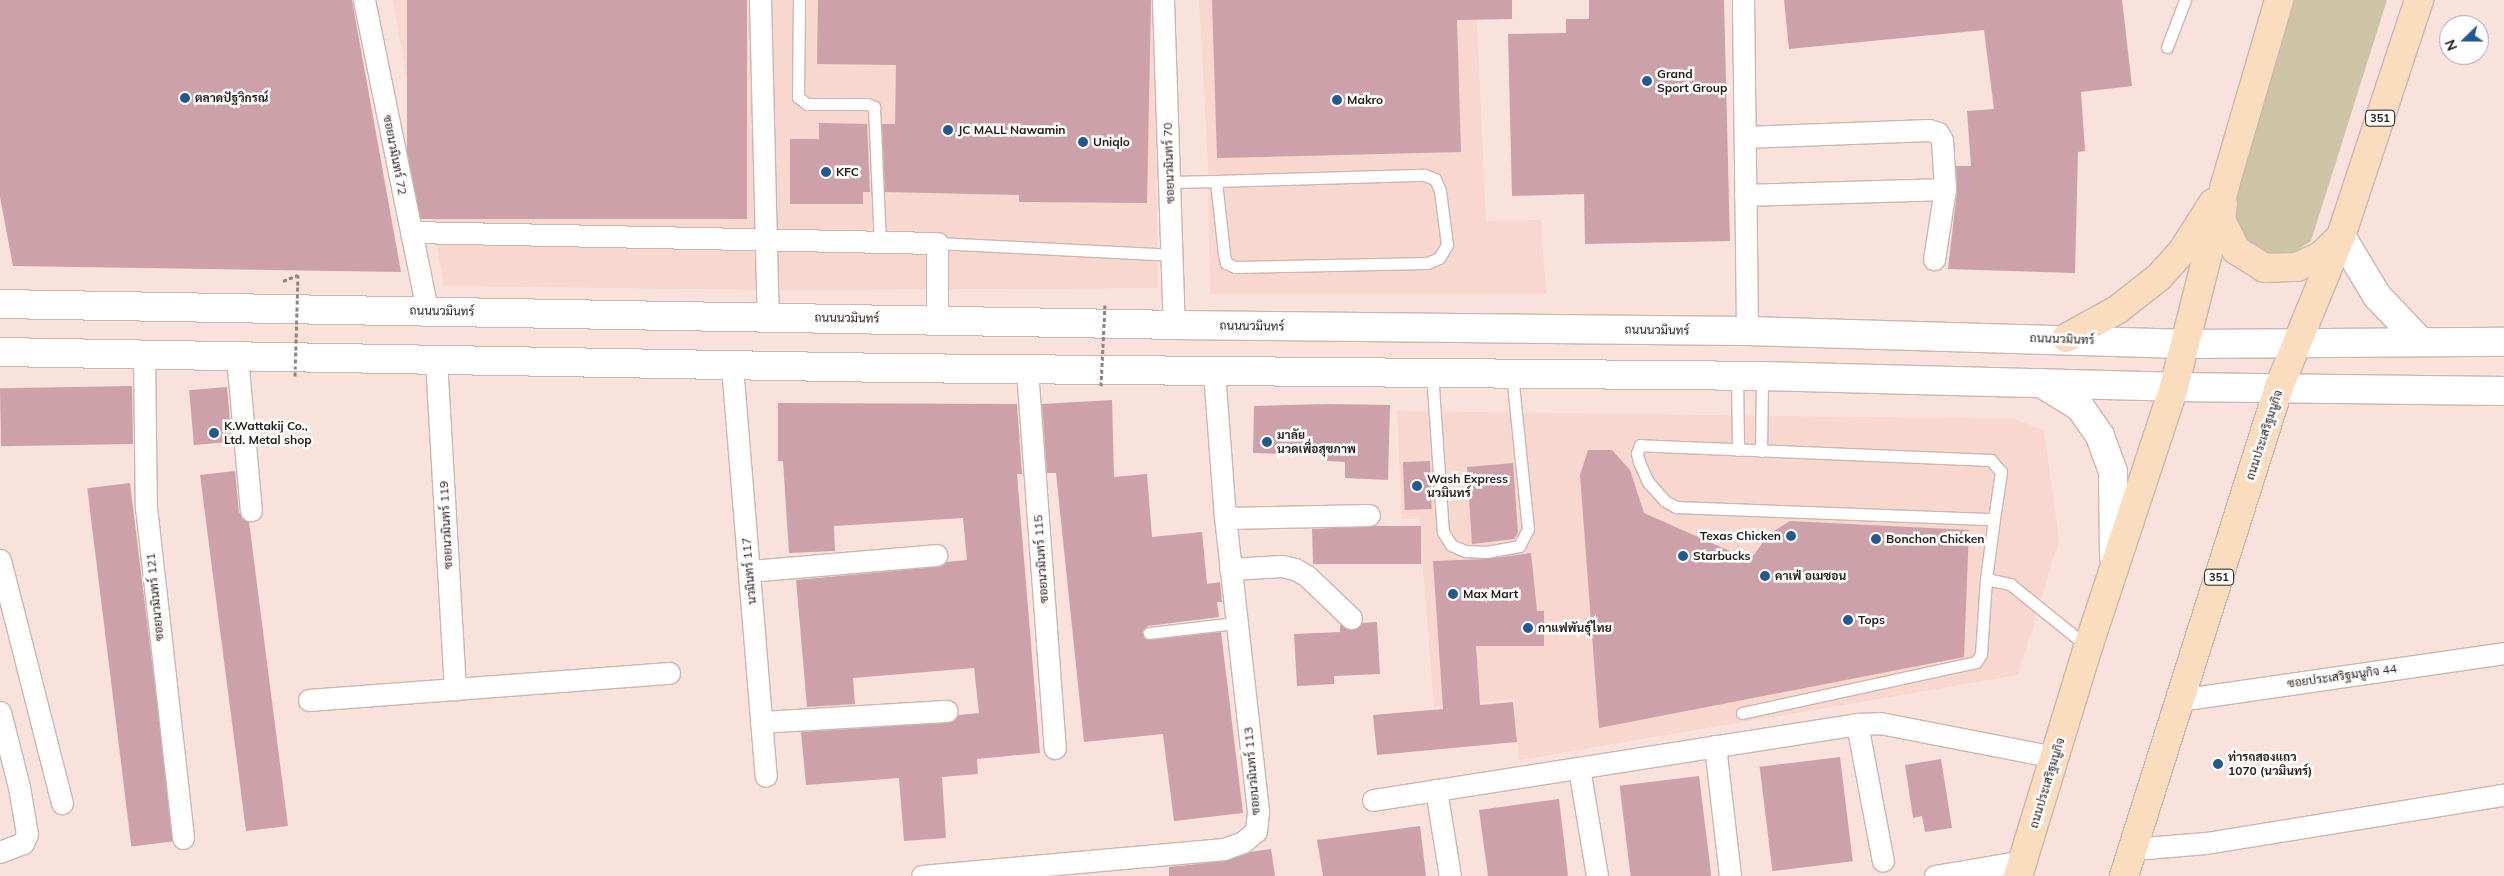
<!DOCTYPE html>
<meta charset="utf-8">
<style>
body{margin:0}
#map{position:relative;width:2504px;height:876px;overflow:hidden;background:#f9e2dc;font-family:Mulish,Sarabun,sans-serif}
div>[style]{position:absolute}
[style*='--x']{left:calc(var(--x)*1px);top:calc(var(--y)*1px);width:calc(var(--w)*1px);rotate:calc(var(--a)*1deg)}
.built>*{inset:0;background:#f7d7ce}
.green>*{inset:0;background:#cdc4a5}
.building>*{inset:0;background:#cda1a9;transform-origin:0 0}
.path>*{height:3px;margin-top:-1.5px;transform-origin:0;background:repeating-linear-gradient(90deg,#92827e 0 4px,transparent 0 6.5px)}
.roads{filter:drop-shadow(1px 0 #ccb6af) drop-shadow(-1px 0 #ccb6af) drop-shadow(0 1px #ccb6af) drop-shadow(0 -1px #ccb6af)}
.service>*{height:11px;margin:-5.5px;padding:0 5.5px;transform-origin:5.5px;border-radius:5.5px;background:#fff}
.minor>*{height:21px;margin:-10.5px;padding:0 10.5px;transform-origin:10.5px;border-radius:10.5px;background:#fff}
.secondary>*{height:28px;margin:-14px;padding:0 14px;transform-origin:14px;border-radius:14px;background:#fff}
.primary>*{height:28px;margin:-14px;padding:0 14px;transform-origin:14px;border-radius:14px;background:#fadcbf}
.path-bridge>*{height:3px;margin-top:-1.5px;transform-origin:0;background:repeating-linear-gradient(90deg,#92827e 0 4px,transparent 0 6.5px)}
.dots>*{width:14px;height:14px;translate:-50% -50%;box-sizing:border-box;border:2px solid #fff;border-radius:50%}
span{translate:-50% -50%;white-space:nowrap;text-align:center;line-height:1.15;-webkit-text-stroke:5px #fff;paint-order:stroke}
.shield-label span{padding:1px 4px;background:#fff;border:1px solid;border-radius:4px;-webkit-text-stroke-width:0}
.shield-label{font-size:11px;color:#251d1a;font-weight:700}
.poi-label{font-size:12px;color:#251d1a;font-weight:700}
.left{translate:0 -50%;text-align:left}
.right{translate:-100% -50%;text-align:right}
.street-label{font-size:12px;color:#251d1a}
.north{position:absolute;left:2439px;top:15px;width:50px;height:50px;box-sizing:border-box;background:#fff;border:1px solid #a8a5a3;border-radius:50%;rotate:248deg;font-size:14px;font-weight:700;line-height:20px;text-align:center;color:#251d1a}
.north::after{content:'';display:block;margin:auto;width:18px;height:22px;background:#205a91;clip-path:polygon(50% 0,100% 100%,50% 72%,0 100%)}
</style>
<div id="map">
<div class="built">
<i style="clip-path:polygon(393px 0,1154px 0,1158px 288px,776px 290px,444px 286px)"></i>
<i style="clip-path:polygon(1199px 0,1476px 0,1486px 221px,1541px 220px,1546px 294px,1210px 294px,1208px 164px)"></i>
<i style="clip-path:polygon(1397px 411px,2015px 419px,2044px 431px,2059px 539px,2018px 675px,1519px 760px,1514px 699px,1434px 707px,1419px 519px,1402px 519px)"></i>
</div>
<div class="green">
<i style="clip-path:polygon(2293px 0,2387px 0,2311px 241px,2290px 255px,2281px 256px,2251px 250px,2231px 216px)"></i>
</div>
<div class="building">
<i style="clip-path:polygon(0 0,352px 0,401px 272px,13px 266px,0 197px)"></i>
<i style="left:407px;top:0;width:340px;height:219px"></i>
<i style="clip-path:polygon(818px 0,1151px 0,1147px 203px,1019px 202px,1019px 195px,885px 192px,882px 124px,895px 124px,896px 65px,817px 64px)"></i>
<i style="clip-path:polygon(1212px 0,1512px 0,1512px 19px,1457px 20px,1461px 152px,1217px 158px)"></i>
<i style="clip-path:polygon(1589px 0,1724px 0,1730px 241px,1585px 244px,1584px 194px,1512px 196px,1508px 34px,1566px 33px,1566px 19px,1589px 19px)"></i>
<i style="clip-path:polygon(1784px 0,2122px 0,2132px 86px,2081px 92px,2085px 151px,2078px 152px,2075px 273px,1948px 269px,1957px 191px,1956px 166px,1971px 166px,1967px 111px,1994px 109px,1984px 30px,1789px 49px)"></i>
<i style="clip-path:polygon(819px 123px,867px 124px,870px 192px,863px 192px,863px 204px,790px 204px,790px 139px,819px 139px)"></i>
<i style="left:132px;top:386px;width:58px;height:132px;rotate:89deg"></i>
<i style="left:227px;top:387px;width:55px;height:38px;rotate:85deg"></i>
<i style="clip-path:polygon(1112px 400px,1114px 477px,1147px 474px,1152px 537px,1202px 532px,1207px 584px,1220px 582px,1222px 602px,1217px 602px,1219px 617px,1148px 626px,1142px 633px,1150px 640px,1221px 632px,1243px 813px,1174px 821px,1163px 734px,1084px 742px,1056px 473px,1047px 473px,1042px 404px)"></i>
<i style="clip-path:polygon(778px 403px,1017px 404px,1022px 474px,1017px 474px,1040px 753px,977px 759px,978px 774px,942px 777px,946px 838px,904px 841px,899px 778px,806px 785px,801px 732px,948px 723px,959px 715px,979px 713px,974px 668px,853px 678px,855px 704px,807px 707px,796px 580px,937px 567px,946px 562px,967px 560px,963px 518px,834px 526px,835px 551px,789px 553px,783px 461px,778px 461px)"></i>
<i style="clip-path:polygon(1328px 404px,1390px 405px,1388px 480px,1345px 478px,1345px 462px,1327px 461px,1327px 455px,1253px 453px,1254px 406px)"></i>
<i style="clip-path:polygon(1588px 450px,1612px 450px,1630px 470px,1644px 513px,1750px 560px,1769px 534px,1790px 521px,1969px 530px,1964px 657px,1599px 728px,1580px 475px)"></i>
<i style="left:1430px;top:461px;width:48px;height:27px;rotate:88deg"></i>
<i style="clip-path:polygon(1513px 463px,1518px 533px,1514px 539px,1472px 544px,1467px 467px)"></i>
<i style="clip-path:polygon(235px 471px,239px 512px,249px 522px,288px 826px,246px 831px,200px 475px)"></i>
<i style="left:130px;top:483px;width:361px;height:43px;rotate:83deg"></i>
<i style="clip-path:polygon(1374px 526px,1421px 526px,1421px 564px,1313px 564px,1312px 529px)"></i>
<i style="clip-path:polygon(1531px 553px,1537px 611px,1544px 611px,1544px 646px,1476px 646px,1480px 705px,1513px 702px,1517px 742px,1377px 755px,1373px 715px,1443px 709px,1433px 561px,1487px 559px)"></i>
<i style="clip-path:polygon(1377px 622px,1380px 674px,1334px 676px,1334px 684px,1297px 686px,1294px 634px,1340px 632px,1340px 625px,1354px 630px,1362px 623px)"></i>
<i style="left:1840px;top:757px;width:105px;height:81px;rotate:83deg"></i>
<i style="clip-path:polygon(1941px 759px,1952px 828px,1925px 832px,1922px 816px,1913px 818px,1905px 765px)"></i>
<i style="left:1699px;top:776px;width:101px;height:80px;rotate:83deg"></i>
<i style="clip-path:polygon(1559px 799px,1568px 876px,1488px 876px,1479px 810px)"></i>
<i style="clip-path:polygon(1420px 826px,1426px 876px,1323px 876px,1317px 840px)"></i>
<i style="clip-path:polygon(1271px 849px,1275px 876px,1169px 876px,1169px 867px,1225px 861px,1250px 852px)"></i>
</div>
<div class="path">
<i style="--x:283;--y:281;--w:16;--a:-22"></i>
</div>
<div class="roads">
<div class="service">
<i style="--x:799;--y:0;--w:97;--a:90.6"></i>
<i style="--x:798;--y:97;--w:11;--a:38"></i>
<i style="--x:807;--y:104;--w:60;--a:0"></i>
<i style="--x:867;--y:104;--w:8;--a:23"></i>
<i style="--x:874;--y:107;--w:135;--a:87.5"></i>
<i style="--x:2167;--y:47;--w:50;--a:-69"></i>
<i style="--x:1170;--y:182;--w:46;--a:-1.2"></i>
<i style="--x:1216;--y:181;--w:208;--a:-1.7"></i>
<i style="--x:1424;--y:175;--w:12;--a:20"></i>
<i style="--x:1435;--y:179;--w:13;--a:67"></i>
<i style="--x:1440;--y:191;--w:54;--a:82.6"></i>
<i style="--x:1447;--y:245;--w:15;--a:122"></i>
<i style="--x:1439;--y:258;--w:13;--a:157"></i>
<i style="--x:1427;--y:263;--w:192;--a:178.8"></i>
<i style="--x:1235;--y:267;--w:10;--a:-156"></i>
<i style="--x:1226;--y:263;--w:9;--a:-103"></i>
<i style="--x:1224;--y:254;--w:73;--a:-96.3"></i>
<i style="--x:937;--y:243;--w:234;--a:2.9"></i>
<i style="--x:1432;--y:372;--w:160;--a:86.1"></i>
<i style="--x:1443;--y:532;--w:15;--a:58"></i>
<i style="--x:1451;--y:545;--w:15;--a:23"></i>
<i style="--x:1465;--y:551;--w:21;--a:3"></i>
<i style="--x:1486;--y:552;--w:34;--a:-10"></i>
<i style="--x:1519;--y:546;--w:19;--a:-62"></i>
<i style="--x:1528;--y:529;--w:156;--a:-95.9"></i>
<i style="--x:1737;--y:375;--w:75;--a:89.2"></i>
<i style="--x:1761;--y:451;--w:75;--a:-89.2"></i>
<i style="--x:1986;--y:579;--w:25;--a:12"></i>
<i style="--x:2010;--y:584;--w:100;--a:38.9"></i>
<i style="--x:1149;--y:633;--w:88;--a:-6.6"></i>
<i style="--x:1742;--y:713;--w:239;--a:-12.3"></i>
<i style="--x:1976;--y:662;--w:9;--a:-58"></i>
<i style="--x:1981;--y:654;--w:75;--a:-86.2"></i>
<i style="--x:1986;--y:579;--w:61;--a:-82.4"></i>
<i style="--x:1994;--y:519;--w:48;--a:-81.5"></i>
<i style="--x:2001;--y:472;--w:16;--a:-130"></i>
<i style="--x:1991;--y:460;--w:351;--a:-177.6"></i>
<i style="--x:1640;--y:445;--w:9;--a:111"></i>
<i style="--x:1637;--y:453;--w:9;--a:77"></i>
<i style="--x:1639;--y:462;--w:22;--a:66"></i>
<i style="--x:1648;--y:482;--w:25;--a:48"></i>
<i style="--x:1665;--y:501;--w:13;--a:29"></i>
<i style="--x:1676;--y:507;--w:318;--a:2.2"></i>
</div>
<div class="minor">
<i style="--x:364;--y:0;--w:317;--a:78.5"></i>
<i style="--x:760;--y:0;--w:317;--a:88.6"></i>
<i style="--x:1163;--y:0;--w:325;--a:88.1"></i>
<i style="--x:1743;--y:0;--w:331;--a:89.3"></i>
<i style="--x:1745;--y:137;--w:184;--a:-2.2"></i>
<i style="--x:1929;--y:130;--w:9;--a:18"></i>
<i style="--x:1938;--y:133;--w:8;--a:60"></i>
<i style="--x:1942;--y:140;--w:49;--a:86.5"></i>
<i style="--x:1945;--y:189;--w:71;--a:98.9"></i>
<i style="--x:1745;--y:195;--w:200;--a:-1.7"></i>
<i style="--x:411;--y:232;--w:526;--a:1.2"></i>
<i style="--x:937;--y:243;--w:76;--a:90"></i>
<i style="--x:144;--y:354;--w:153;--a:89.3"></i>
<i style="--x:146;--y:507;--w:333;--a:83.6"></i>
<i style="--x:237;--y:357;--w:154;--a:84.8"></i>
<i style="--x:436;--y:360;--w:330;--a:86.7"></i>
<i style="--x:732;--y:366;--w:411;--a:85.3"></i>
<i style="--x:1027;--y:370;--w:379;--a:85.8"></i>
<i style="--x:1225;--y:518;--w:144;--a:-1.2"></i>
<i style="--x:0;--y:560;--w:251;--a:75.7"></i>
<i style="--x:1230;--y:569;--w:52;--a:-3.3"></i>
<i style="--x:1282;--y:566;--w:13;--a:13"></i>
<i style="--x:1295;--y:569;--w:14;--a:30"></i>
<i style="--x:1307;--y:576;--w:61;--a:43.7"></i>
<i style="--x:750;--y:571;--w:187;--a:-4.9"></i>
<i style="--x:309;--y:700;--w:361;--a:-4.3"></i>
<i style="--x:2179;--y:700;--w:328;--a:-8.2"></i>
<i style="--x:0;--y:712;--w:77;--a:75.8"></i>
<i style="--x:19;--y:787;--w:48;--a:80.3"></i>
<i style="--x:27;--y:834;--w:10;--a:114"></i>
<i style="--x:23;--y:843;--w:25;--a:159"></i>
<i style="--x:761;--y:722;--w:186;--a:-3.4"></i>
<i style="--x:1857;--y:724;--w:139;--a:79.3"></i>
<i style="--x:1715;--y:746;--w:131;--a:83.4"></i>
<i style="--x:1579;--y:768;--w:109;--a:80.5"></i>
<i style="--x:1436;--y:790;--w:87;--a:80.8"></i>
<i style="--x:1373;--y:800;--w:490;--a:-8.9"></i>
<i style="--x:1857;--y:724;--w:23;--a:-2"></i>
<i style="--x:1880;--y:723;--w:178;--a:11"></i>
<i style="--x:2133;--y:849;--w:73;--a:-4.7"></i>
<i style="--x:2206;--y:843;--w:302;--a:-9.2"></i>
<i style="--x:922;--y:876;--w:303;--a:-5.1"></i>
<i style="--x:1224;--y:849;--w:20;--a:-20"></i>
<i style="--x:1243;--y:842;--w:17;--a:-40"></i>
<i style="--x:1256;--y:831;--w:20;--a:-84"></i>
<i style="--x:1258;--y:811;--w:295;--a:-96.4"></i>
<i style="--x:1225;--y:518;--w:146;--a:-94.3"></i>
<i style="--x:1935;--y:876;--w:89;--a:-9.7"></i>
</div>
<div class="secondary">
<i style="--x:2341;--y:236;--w:70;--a:59"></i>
<i style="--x:2377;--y:296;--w:61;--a:46.3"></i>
<i style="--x:0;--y:304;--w:1174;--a:1.02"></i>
<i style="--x:1174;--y:325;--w:573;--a:0.6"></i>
<i style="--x:1747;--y:331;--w:439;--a:1.7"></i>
<i style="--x:2186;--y:344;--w:318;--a:-0.4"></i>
<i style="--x:0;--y:352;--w:888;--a:1.03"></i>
<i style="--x:888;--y:368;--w:874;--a:0.52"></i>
<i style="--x:1762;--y:376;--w:412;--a:1.5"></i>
<i style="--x:2174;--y:387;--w:330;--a:0.7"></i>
<i style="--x:2041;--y:383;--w:46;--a:31.6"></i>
<i style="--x:2080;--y:407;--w:35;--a:55"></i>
<i style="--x:2100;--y:436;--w:38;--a:70"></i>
<i style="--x:2113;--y:472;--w:85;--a:89.3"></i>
</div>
<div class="primary">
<i style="--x:2223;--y:204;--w:16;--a:97"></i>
<i style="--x:2221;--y:220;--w:34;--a:63"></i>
<i style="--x:2236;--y:250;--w:34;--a:32"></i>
<i style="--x:2265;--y:268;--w:32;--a:-2"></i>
<i style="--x:2297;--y:267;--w:26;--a:-25"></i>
<i style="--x:2321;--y:256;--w:24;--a:-45"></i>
<i style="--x:2066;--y:338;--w:58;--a:-28.8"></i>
<i style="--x:2117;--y:310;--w:53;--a:-38.2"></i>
<i style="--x:2159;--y:277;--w:36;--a:-48"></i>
<i style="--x:2183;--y:250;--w:56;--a:-57.4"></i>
<i style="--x:2018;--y:876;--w:239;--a:-73"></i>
<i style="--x:2088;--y:647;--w:274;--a:-71.7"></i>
<i style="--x:2174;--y:387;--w:208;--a:-75.8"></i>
<i style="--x:2225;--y:185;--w:193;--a:-73.7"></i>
<i style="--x:2124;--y:876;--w:513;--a:-72.41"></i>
<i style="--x:2279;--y:387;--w:163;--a:-67.7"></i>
<i style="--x:2341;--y:236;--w:249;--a:-71.7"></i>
</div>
</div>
<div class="path-bridge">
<i style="--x:295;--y:376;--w:101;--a:-88.3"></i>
<i style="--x:1101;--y:386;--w:81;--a:-87.2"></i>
</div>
<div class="dots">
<i style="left:1647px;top:81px;background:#205a91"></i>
<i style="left:185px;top:98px;background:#205a91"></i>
<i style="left:1337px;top:100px;background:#205a91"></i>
<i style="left:948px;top:130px;background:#205a91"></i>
<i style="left:1083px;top:142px;background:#205a91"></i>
<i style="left:826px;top:172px;background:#205a91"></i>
<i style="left:214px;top:433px;background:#205a91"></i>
<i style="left:1267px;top:442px;background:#205a91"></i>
<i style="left:1417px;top:486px;background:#205a91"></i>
<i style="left:1791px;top:536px;background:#205a91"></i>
<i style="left:1876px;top:539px;background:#205a91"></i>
<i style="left:1683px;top:556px;background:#205a91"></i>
<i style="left:1765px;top:576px;background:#205a91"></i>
<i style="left:1453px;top:594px;background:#205a91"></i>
<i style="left:1848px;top:620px;background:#205a91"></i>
<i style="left:1528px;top:628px;background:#205a91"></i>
<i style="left:2218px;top:764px;background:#205a91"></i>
</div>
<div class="shield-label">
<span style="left:2380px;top:118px">351</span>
<span style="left:2219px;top:577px">351</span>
</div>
<div class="poi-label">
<span class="left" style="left:1657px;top:81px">Grand<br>Sport Group</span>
<span class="left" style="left:195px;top:98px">ตลาดปัฐวิกรณ์</span>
<span class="left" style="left:1347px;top:100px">Makro</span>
<span class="left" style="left:958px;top:130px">JC MALL Nawamin</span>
<span class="left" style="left:1093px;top:142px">Uniqlo</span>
<span class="left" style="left:836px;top:172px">KFC</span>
<span class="left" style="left:224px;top:433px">K.Wattakij Co.,<br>Ltd. Metal shop</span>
<span class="left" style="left:1277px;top:442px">มาลัย<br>นวดเพื่อสุขภาพ</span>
<span class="left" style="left:1427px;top:486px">Wash Express<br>นวมินทร์</span>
<span class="right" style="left:1781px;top:536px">Texas Chicken</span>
<span class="left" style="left:1886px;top:539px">Bonchon Chicken</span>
<span class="left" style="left:1693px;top:556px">Starbucks</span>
<span class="left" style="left:1775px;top:576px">คาเฟ่ อเมซอน</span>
<span class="left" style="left:1463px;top:594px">Max Mart</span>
<span class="left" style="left:1858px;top:620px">Tops</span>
<span class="left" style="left:1538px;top:628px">กาแฟพันธุ์ไทย</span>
<span class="left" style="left:2228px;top:764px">ท่ารถสองแถว<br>1070 (นวมินทร์)</span>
</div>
<div class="street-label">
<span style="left:395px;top:155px;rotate:79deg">ซอยนวมินทร์ 72</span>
<span style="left:1169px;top:163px;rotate:-92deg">ซอยนวมินทร์ 70</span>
<span style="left:442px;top:311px;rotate:1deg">ถนนนวมินทร์</span>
<span style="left:847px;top:318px;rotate:1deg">ถนนนวมินทร์</span>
<span style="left:1252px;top:326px;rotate:1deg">ถนนนวมินทร์</span>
<span style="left:1657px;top:330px;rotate:1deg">ถนนนวมินทร์</span>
<span style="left:2062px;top:339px;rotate:2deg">ถนนนวมินทร์</span>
<span style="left:2264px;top:435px;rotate:-72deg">ถนนประเสริฐมนูกิจ</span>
<span style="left:446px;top:525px;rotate:-93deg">ซอยนวมินทร์ 119</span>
<span style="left:1041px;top:559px;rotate:-94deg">ซอยนวมินทร์ 115</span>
<span style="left:749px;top:571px;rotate:-95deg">นวมินทร์ 117</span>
<span style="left:155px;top:597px;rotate:-96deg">ซอยนวมินทร์ 121</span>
<span style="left:2342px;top:676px;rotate:-8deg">ซอยประเสริฐมนูกิจ 44</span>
<span style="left:1252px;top:771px;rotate:-95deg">ซอยนวมินทร์ 113</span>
<span style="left:2047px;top:783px;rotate:-73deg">ถนนประเสริฐมนูกิจ</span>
</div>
<div class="north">N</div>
</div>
